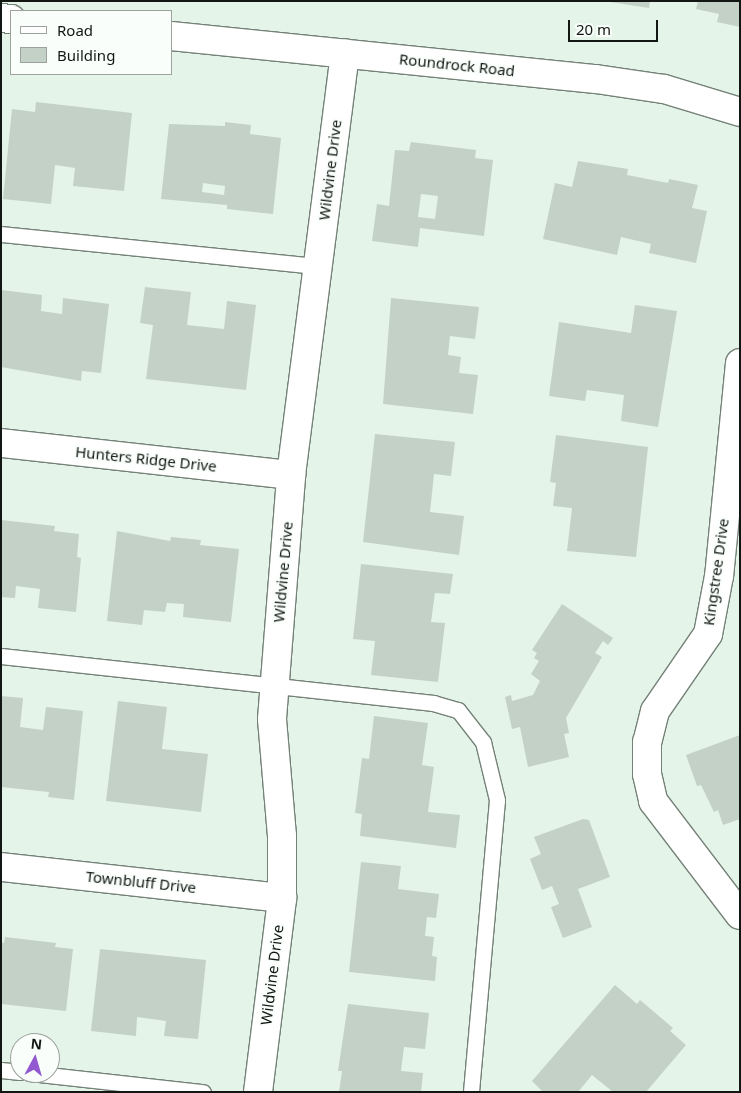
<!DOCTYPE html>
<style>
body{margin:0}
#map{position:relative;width:741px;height:1093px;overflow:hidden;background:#e5f4e9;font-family:"Noto Sans",sans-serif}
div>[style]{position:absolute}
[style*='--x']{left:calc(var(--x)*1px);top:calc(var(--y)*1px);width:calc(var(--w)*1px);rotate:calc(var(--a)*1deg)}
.building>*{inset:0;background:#c3d1c7}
.roads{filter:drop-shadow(1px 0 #748177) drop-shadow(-1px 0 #748177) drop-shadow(0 1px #748177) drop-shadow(0 -1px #748177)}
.lane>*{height:15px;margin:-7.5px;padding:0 7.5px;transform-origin:7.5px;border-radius:7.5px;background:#fff}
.street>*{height:28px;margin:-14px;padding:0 14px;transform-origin:14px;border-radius:14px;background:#fff}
.secondary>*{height:28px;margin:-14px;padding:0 14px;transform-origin:14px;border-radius:14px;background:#fff}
span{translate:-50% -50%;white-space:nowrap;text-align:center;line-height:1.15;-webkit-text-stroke:4px #f9fefa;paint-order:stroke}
.street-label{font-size:15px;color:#121713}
.frame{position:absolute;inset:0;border:2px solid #121713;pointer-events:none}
.legend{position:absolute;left:10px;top:10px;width:162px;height:65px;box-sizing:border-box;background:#f9fefa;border:1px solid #9da29e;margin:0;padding:6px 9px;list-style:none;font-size:15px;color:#121713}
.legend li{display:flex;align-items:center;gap:10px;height:25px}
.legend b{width:25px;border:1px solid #9da29e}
.north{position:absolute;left:10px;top:1033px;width:50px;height:50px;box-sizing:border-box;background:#f9fefa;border:1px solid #9da29e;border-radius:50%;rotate:6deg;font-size:14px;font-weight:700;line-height:20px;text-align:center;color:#121713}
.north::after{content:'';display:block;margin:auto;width:18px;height:22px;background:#9158d0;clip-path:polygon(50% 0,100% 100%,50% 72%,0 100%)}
.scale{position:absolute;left:568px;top:20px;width:90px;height:22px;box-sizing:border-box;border:2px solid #121713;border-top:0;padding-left:6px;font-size:15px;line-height:18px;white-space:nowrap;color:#121713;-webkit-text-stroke:4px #f9fefa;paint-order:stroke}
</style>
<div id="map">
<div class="building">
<i style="clip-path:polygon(604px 1px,650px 1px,649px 8px)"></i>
<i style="clip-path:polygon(698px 1px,740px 1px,740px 27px,717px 22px,719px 14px,696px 9px)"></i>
<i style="clip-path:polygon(36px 102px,132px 113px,124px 191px,73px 186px,75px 168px,55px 165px,51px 204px,3px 199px,12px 109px,35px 112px)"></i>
<i style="clip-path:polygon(evenodd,225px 122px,251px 125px,250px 134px,281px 138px,273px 214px,227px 209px,227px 205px,161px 199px,169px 124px,225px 126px,225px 122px,203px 183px,225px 186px,224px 195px,202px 192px,203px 183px)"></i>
<i style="clip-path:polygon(evenodd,411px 142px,476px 150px,475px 158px,493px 160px,484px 236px,420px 228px,418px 247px,372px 241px,377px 204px,389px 206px,395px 150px,409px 151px,411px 142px,421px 194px,438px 196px,435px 219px,418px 217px,421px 194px)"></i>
<i style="clip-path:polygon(578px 161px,628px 169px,627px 175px,668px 183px,669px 179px,698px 185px,692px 208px,707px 211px,696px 263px,649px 253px,651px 244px,621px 237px,617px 255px,543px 239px,555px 183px,572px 187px)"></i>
<i style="clip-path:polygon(145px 287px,191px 292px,187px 325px,224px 329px,227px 301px,256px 305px,246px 390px,146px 379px,153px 325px,140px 323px)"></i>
<i style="clip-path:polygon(1px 290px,42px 295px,41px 311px,62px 314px,63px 298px,109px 304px,101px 373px,82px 371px,81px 381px,1px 367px)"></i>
<i style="clip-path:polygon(391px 298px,479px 307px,475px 339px,450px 336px,448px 355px,461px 357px,459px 373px,478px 375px,473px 414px,383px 404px)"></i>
<i style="clip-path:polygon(635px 305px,677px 311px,658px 427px,621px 421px,624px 395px,587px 390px,585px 401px,549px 396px,559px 322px,631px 333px)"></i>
<i style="clip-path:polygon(375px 434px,455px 442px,451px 476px,434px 474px,430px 512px,464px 516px,459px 555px,363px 542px)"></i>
<i style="clip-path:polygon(556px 435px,648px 447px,636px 557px,567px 551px,572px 508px,553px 506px,556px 483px,550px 482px)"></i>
<i style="clip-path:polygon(1px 520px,55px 526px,54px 531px,79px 534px,77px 557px,81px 558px,76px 612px,38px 608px,40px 589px,16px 586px,15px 598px,1px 597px)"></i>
<i style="clip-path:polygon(117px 531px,170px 541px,171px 537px,201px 540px,200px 545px,239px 549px,231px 622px,183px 617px,184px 604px,167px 603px,165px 612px,144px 610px,142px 625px,107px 621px)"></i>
<i style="clip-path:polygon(361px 564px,453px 574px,450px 594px,435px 593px,431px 622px,445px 623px,438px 682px,371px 675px,375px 641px,353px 639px)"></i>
<i style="clip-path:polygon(562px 604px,613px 638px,608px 645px,603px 641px,595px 653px,602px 657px,566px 718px,569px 733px,564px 734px,569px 757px,528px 767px,520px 727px,512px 729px,505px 697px,511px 695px,512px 701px,533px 695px,540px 681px,531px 674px,539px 661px,534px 658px,537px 653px,532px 650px)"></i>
<i style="clip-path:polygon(1px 696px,23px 698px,20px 727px,43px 730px,46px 707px,83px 711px,74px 800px,48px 797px,49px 792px,1px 787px)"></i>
<i style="clip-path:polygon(118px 701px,167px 707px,162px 749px,208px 754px,201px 812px,106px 801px)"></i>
<i style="clip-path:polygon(374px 716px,428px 723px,422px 765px,434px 767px,428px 812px,460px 815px,456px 848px,360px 836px,362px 814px,355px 813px,362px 758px,369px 759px)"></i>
<i style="clip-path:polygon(740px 735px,740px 819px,723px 825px,718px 810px,714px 812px,701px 785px,697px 786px,686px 755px)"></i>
<i style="clip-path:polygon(583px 819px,589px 820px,610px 877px,578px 889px,592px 927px,563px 938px,551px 907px,559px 904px,552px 886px,542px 890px,530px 859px,541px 854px,534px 837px)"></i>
<i style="clip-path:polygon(361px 862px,401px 866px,398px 889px,439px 894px,436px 918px,427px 917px,425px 936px,434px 937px,432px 956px,437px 957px,435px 981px,349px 972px)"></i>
<i style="clip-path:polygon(5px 937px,56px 943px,55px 947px,73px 949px,66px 1011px,1px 1004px,1px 942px,4px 943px)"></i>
<i style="clip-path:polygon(100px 949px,206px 960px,198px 1039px,164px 1036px,166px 1021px,137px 1017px,136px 1036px,91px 1031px)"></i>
<i style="clip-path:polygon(615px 985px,637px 1004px,640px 1000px,673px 1028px,670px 1031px,686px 1045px,646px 1092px,613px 1092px,592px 1075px,578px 1092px,543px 1092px,532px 1081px)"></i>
<i style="clip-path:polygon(348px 1004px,429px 1013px,425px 1049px,404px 1047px,401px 1071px,423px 1073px,421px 1092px,339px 1092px,342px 1071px,338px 1071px)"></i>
</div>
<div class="roads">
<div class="lane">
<i style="--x:1;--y:234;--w:319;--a:5.8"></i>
<i style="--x:1;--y:656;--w:435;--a:6.2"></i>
<i style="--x:433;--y:703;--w:26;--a:16"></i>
<i style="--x:458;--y:710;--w:41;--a:52"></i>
<i style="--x:483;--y:742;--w:60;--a:76.4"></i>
<i style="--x:497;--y:800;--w:293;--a:95.1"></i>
<i style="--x:1;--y:1070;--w:19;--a:6"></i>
<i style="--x:30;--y:1073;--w:174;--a:6.3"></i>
</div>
<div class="street">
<i style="--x:740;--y:363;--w:214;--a:95.6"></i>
<i style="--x:719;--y:576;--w:59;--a:100.7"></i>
<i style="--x:708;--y:634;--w:93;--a:124.5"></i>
<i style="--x:655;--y:711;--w:32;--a:104"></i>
<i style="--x:647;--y:742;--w:32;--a:90"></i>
<i style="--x:647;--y:774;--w:28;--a:77"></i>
<i style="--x:653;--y:801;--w:143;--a:52.7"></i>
<i style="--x:1;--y:443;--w:292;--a:6.3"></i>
<i style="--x:1;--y:867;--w:283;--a:6.3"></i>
<i style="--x:258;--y:1092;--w:195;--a:-82.9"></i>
<i style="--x:282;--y:898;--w:62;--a:-90"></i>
<i style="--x:282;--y:836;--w:117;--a:-94.9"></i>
<i style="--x:272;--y:719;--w:245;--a:-85.5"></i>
<i style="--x:291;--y:475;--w:425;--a:-82.7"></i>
</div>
<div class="secondary">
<i style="--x:1;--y:18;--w:10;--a:6"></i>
<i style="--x:171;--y:36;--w:427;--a:5.8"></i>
<i style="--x:596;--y:79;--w:69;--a:8.4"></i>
<i style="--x:664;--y:89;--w:79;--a:16.8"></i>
</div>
</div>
<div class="street-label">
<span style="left:457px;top:65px;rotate:6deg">Roundrock Road</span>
<span style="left:330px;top:170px;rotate:-83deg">Wildvine Drive</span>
<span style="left:146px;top:459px;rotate:6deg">Hunters Ridge Drive</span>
<span style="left:283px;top:572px;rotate:-85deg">Wildvine Drive</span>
<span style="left:716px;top:572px;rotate:-82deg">Kingstree Drive</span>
<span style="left:141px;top:882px;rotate:6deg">Townbluff Drive</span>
<span style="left:272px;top:975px;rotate:-83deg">Wildvine Drive</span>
</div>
<div class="frame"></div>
<ul class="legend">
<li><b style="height:6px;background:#fff"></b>Road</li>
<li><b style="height:14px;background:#c3d1c7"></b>Building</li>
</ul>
<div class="north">N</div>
<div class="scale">20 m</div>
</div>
